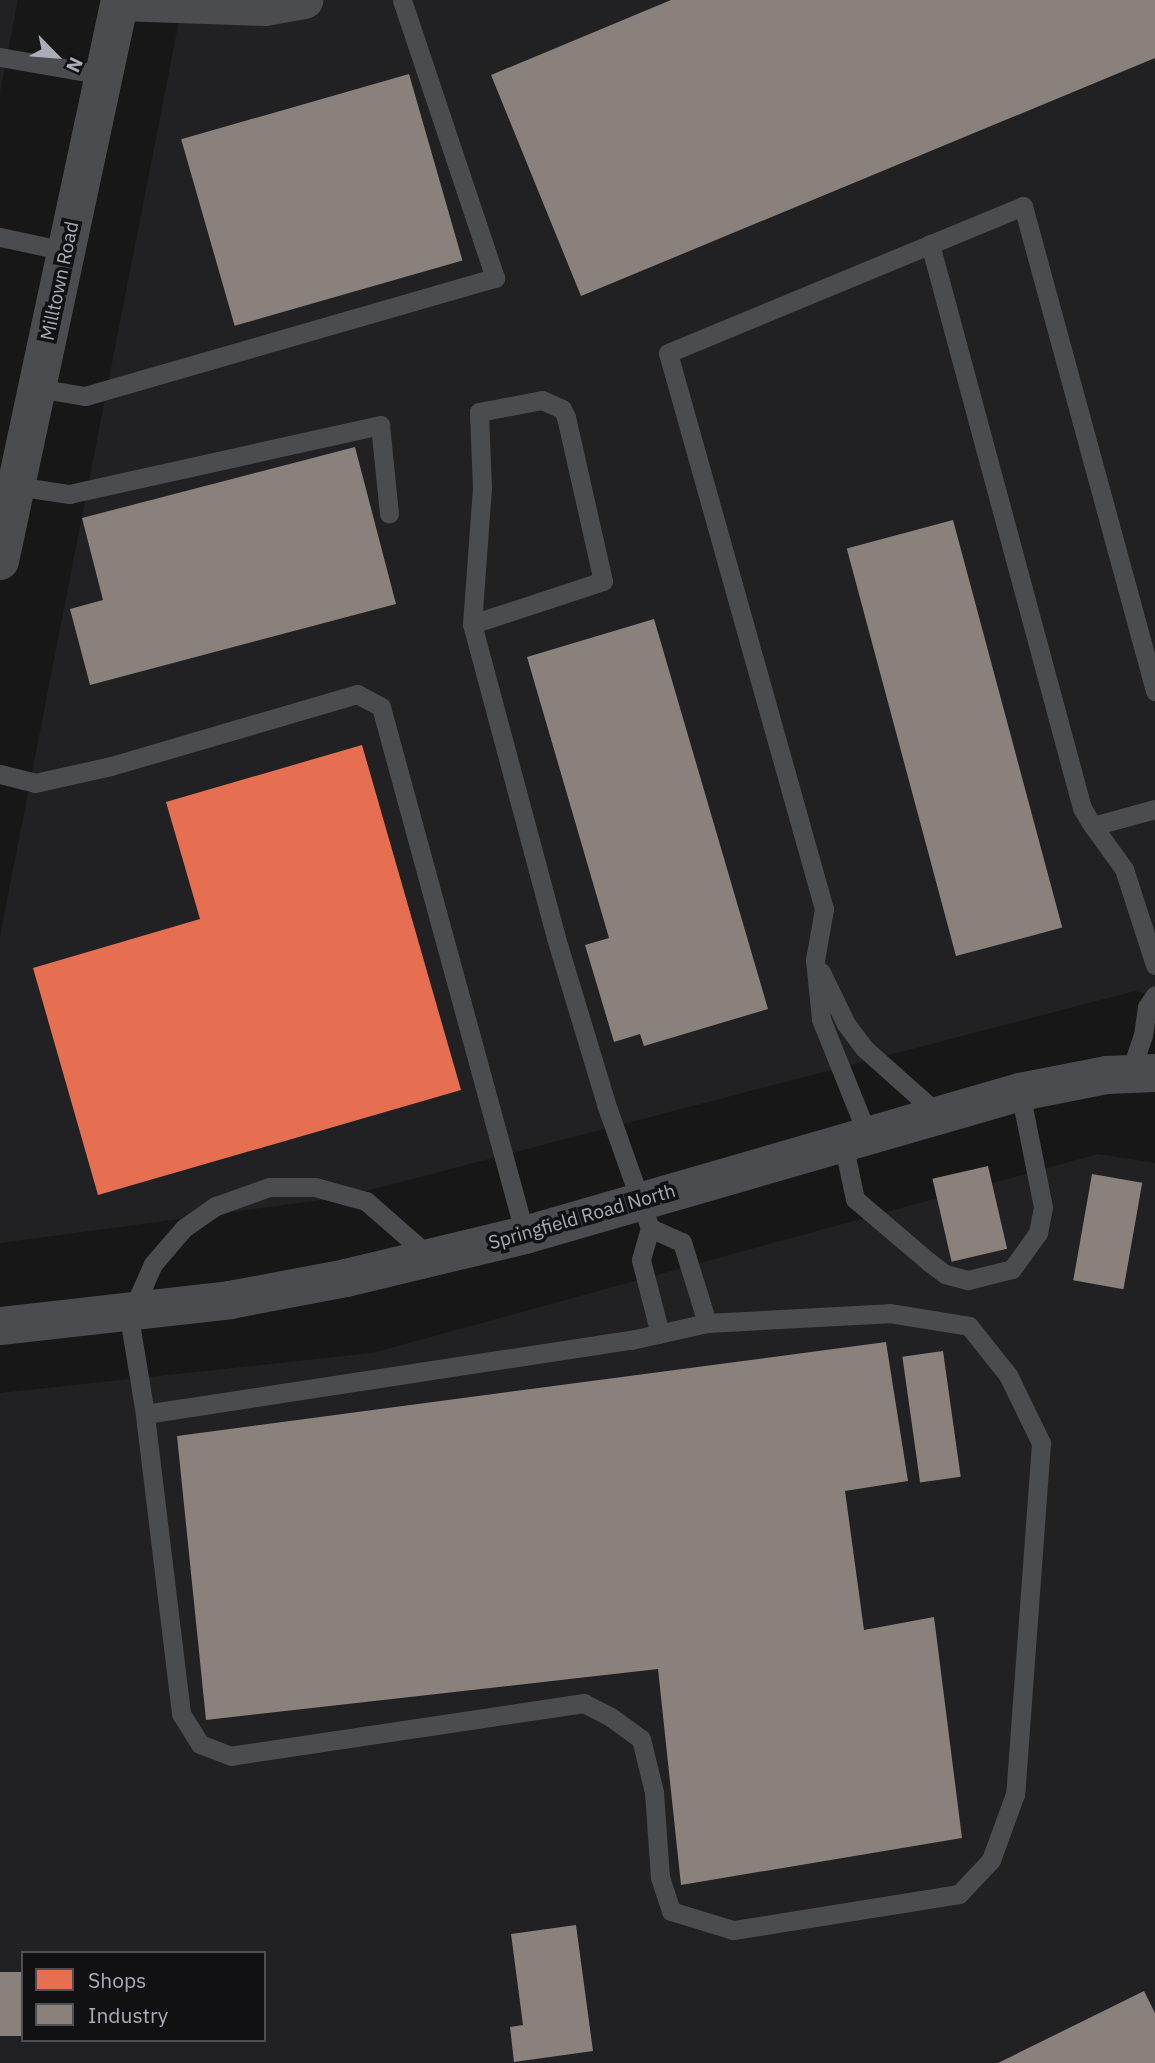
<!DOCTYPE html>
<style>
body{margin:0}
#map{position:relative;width:1155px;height:2063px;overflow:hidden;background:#171717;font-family:"IBM Plex Sans",sans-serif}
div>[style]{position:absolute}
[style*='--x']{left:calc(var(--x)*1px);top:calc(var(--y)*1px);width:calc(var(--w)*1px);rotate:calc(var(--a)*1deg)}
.built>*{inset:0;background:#212123}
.shops>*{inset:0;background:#e76f51}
.industry>*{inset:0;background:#8a817c;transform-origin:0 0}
.service>*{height:19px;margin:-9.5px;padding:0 9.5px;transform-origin:9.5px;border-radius:9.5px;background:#4b4c50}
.minor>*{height:38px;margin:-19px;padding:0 19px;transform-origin:19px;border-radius:19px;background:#4b4c50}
.tertiary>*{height:38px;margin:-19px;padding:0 19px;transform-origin:19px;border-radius:19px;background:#4b4c50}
span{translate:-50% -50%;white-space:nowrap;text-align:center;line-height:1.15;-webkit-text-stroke:7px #111113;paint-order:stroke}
.street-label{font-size:19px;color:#a8adb8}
.legend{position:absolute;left:21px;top:1951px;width:245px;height:91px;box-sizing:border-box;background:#111113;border:2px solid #4d4f55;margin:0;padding:9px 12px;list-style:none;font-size:21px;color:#a8adb8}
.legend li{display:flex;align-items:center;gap:14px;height:35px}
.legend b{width:35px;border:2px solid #4d4f55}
.north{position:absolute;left:21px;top:21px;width:70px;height:70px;-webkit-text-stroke:5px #111113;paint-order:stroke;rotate:115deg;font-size:19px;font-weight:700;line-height:28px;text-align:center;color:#a8adb8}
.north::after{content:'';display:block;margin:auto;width:24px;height:32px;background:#a8adb8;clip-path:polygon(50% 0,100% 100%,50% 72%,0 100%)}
</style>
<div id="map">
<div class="built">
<i style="clip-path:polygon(0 0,18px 0,0 92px)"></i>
<i style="clip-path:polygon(183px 0,1155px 0,1155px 996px,1135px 991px,343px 1197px,0 1243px,0 936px)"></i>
<i style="clip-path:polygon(evenodd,1098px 1154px,1155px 1163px,1155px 2063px,0 2063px,0 1393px,372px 1353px,1098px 1154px,23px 1953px,264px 1953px,264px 2040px,23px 2040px,23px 1953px)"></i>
</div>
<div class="shops">
<i style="clip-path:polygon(362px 745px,461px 1090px,98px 1195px,33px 968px,200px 919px,166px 802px)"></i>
</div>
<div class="industry">
<i style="clip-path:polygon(671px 0,1155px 0,1155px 58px,581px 296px,491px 75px)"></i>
<i style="left:409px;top:74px;width:194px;height:237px;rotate:74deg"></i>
<i style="clip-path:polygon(355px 447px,396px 604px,90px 685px,70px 609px,103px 600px,82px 518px)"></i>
<i style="left:953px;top:520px;width:422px;height:110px;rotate:75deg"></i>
<i style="clip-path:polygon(654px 619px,768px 1009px,644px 1046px,640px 1034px,614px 1042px,585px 945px,609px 938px,527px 657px)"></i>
<i style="left:988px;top:1166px;width:85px;height:57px;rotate:77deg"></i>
<i style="left:1092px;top:1174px;width:51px;height:108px;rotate:10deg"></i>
<i style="clip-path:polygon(886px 1342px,908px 1481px,845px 1491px,864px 1630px,934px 1617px,962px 1838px,681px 1885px,658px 1669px,206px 1720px,177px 1436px)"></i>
<i style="left:943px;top:1351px;width:127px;height:41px;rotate:82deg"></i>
<i style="clip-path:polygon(576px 1925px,593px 2051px,514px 2062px,510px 2027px,523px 2025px,511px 1934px)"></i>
<i style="left:23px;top:1972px;width:64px;height:23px;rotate:90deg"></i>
<i style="clip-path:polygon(1144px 1991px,1155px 2013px,1155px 2063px,998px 2063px)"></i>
</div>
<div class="service">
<i style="--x:0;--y:57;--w:106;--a:9.8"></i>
<i style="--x:0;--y:237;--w:67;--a:12"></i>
<i style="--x:930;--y:244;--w:584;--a:74.92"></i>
<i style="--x:1082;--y:808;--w:21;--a:59"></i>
<i style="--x:37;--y:388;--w:49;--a:9.5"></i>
<i style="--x:85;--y:396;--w:427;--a:-16.1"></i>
<i style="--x:495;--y:278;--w:293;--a:-108.5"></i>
<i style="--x:16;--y:486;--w:54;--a:8.6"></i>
<i style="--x:69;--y:494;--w:319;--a:-12.5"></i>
<i style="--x:380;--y:425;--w:89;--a:84.2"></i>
<i style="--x:472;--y:624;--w:136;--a:-85.8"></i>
<i style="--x:482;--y:488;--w:76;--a:-92.3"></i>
<i style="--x:479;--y:412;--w:64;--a:-10.8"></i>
<i style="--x:542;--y:400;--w:22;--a:24"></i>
<i style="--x:562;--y:409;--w:9;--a:63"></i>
<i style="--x:566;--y:417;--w:168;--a:77.3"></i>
<i style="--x:603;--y:581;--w:138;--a:161.8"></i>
<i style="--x:472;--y:624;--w:325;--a:75"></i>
<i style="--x:556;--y:938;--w:173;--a:73.2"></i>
<i style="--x:606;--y:1104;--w:132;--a:70.5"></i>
<i style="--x:650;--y:1228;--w:33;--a:106"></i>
<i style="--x:641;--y:1260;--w:76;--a:75.6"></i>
<i style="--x:0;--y:774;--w:36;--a:14"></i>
<i style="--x:35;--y:783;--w:78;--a:-12.6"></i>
<i style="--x:111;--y:766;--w:256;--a:-16.3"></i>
<i style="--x:357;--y:694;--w:27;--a:28"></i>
<i style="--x:381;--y:707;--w:547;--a:74.74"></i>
<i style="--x:1155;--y:809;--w:64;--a:164.7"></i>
<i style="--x:1093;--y:826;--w:53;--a:54.2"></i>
<i style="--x:1124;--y:869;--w:101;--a:72.1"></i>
<i style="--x:821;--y:972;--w:58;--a:64.3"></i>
<i style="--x:846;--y:1024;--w:31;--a:53"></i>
<i style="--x:865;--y:1049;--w:99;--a:41.7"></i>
<i style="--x:1130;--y:1073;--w:40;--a:-71.1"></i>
<i style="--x:1143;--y:1035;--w:28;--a:-82"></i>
<i style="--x:1147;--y:1007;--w:14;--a:-56"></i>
<i style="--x:868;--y:1136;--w:126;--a:-111.9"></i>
<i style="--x:821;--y:1019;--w:59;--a:-95.8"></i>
<i style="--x:815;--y:960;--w:52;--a:-80"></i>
<i style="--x:824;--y:909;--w:577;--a:-105.67"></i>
<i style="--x:668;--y:353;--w:384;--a:-22.5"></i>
<i style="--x:1023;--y:206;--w:503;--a:74.77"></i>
<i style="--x:843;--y:1143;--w:57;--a:77.9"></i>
<i style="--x:855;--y:1199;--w:97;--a:40.4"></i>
<i style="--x:929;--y:1262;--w:20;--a:37"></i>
<i style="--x:945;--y:1274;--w:24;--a:15"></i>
<i style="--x:968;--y:1280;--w:45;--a:-14"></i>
<i style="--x:1012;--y:1269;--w:44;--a:-54.2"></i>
<i style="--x:1038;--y:1233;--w:26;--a:-79"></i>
<i style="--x:1043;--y:1207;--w:117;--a:-101.3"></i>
<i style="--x:650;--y:1228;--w:35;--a:24"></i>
<i style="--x:682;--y:1242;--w:85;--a:72.8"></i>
<i style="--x:128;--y:1311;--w:104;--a:80.6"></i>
<i style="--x:132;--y:1311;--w:51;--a:-65.9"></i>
<i style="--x:153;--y:1264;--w:48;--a:-49.3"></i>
<i style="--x:184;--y:1228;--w:39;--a:-35"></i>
<i style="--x:216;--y:1206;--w:56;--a:-19.7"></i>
<i style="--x:269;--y:1187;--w:46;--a:0"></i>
<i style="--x:315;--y:1187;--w:53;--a:15.4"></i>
<i style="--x:366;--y:1201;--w:86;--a:41.2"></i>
<i style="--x:889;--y:1313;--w:81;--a:9.2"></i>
<i style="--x:969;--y:1326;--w:63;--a:51.5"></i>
<i style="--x:1008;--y:1375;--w:76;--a:64.1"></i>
<i style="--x:1041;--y:1443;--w:352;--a:94.2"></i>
<i style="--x:1015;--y:1794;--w:70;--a:110"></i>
<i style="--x:991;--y:1860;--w:47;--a:133.3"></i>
<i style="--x:959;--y:1894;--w:229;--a:170.9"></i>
<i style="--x:733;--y:1930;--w:65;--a:-163"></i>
<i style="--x:671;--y:1911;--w:35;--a:-108"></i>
<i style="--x:660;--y:1878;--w:86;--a:-94"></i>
<i style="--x:654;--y:1792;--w:55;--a:-103.8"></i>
<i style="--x:641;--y:1739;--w:37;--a:-144"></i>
<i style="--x:611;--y:1717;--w:30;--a:-153"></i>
<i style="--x:584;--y:1703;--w:357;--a:171.5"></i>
<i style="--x:231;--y:1756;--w:33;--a:-159"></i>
<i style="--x:200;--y:1744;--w:36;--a:-122"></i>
<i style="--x:181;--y:1713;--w:301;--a:-96.9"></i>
<i style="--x:145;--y:1414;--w:492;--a:-8.7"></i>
<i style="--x:631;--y:1340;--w:78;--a:-12.6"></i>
<i style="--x:707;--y:1323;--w:182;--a:-3.1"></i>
</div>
<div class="minor">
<i style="--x:120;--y:2;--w:145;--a:2"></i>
<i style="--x:265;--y:7;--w:40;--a:-10"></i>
<i style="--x:0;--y:561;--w:574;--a:-77.93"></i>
</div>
<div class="tertiary">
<i style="--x:0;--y:1326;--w:231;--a:-6.4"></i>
<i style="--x:230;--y:1300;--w:118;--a:-10.7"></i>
<i style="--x:346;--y:1278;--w:184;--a:-13.5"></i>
<i style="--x:525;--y:1235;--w:515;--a:-16.11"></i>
<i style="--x:1020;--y:1092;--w:89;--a:-11.1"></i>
<i style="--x:1107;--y:1075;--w:48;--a:-2.4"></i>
</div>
<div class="street-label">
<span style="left:60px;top:281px;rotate:-78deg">Milltown Road</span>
<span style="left:582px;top:1217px;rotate:-16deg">Springfield Road North</span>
</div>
<ul class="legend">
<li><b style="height:19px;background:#e76f51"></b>Shops</li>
<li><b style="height:19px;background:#8a817c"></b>Industry</li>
</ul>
<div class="north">N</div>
</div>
